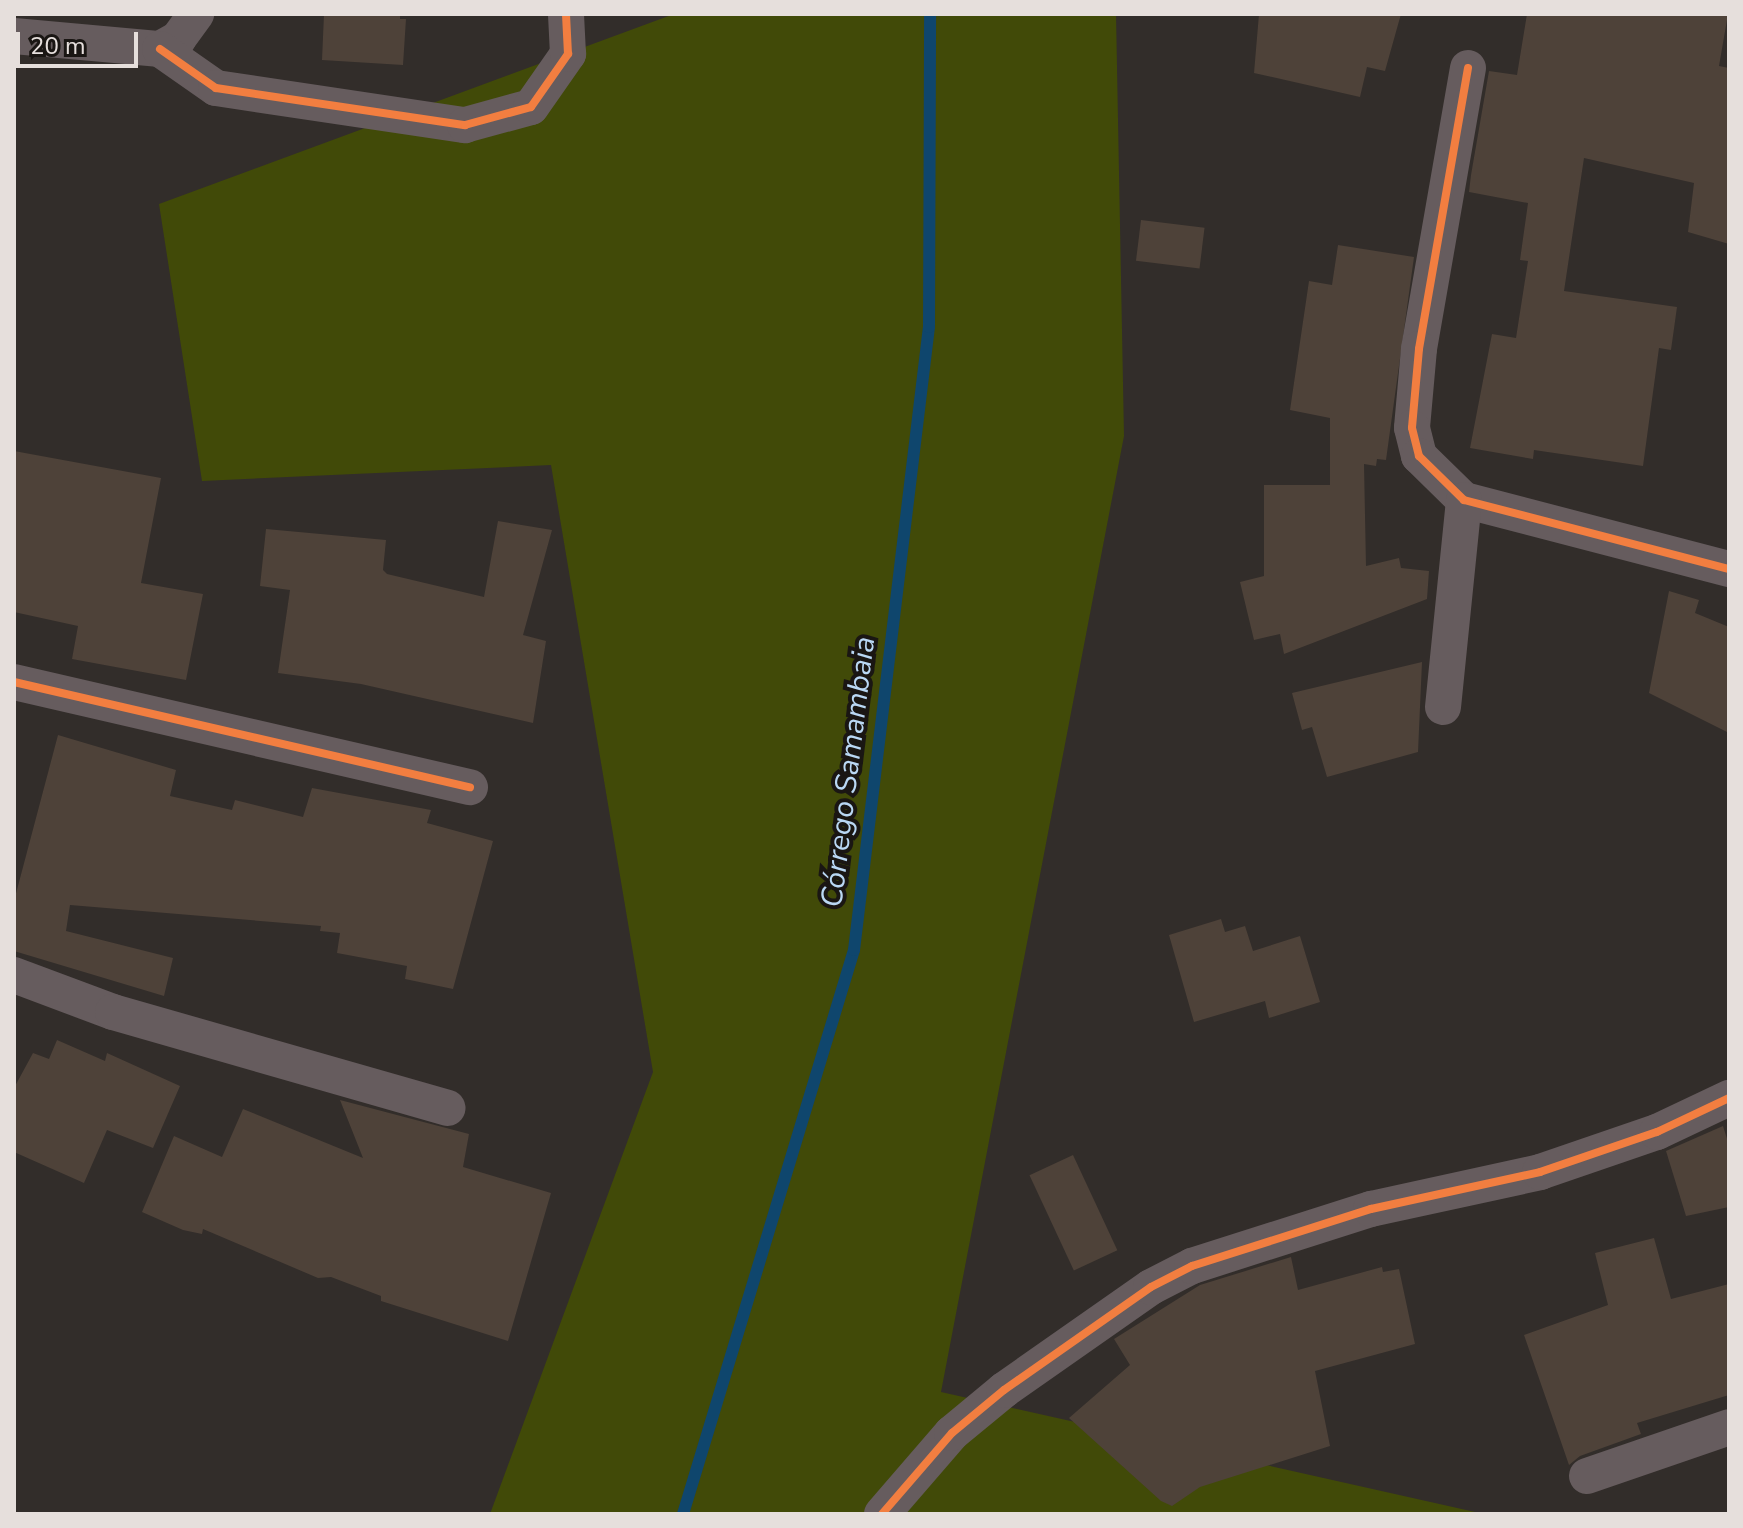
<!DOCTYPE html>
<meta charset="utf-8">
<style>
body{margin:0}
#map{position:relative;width:1743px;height:1528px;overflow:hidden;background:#322d2a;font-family:"Nunito Sans",sans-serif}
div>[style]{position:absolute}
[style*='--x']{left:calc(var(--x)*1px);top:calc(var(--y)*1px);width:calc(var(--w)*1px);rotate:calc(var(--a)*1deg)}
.green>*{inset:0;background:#414a08}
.stream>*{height:12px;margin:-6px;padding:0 6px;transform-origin:6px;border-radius:6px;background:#0f466d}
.building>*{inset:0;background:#4e4239;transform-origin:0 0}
.street>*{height:36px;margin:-18px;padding:0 18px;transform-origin:18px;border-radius:18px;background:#665c5e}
.cycleway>*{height:8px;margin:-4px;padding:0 4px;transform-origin:4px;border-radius:4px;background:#f27e40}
span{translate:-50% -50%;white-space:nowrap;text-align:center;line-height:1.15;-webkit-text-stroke:8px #1a1613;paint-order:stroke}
.water-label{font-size:30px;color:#bad8f4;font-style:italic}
.frame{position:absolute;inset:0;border:16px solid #e6dfdc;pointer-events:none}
.scale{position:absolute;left:16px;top:32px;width:122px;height:36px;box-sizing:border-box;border:4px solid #e6dfdc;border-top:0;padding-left:10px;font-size:24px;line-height:28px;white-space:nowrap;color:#e6dfdc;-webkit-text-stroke:6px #1a1613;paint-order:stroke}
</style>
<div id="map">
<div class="green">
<i style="clip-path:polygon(674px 14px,1116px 14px,1124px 436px,941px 1392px,1484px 1514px,490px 1514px,653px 1072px,551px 465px,202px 481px,159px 204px)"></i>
</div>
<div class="stream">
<i style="--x:683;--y:1514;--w:589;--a:-73.13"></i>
<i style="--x:854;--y:950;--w:627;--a:-83.14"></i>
<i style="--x:929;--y:327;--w:313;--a:-89.8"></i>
</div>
<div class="building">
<i style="clip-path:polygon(324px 14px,400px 14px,400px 19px,406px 19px,403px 65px,322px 60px)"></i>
<i style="clip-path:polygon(1259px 14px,1401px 14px,1385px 71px,1367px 67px,1360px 97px,1254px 73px)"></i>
<i style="clip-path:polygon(1527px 14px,1728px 14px,1719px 66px,1729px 68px,1729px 244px,1688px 232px,1694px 183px,1584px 158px,1564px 291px,1677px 307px,1671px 350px,1659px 348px,1643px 466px,1534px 450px,1533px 459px,1470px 448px,1492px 334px,1516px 338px,1528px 261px,1520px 260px,1528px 203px,1469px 192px,1471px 175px,1489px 71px,1517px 75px)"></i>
<i style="left:1141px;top:220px;width:64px;height:41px;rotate:7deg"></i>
<i style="clip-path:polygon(1338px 245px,1414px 257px,1386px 460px,1377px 459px,1376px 466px,1364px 464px,1366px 566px,1399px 558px,1401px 568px,1429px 571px,1427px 599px,1284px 654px,1280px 634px,1254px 640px,1240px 582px,1264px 576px,1264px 485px,1330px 485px,1330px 418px,1290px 410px,1309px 281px,1332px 285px)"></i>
<i style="clip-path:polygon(14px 451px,161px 478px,141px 583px,203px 594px,186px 680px,72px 659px,78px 626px,14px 612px)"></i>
<i style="clip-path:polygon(498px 521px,552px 530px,523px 635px,546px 641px,533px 723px,361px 684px,278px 673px,290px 590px,260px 586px,266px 529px,386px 540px,383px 570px,387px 574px,484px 597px)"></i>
<i style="clip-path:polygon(1669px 591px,1699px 600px,1695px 613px,1729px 627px,1729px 733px,1649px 693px)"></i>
<i style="clip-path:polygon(1422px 662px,1418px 752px,1327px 777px,1312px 727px,1302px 730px,1292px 693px)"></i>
<i style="clip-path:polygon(58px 735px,176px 770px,170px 796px,232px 810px,235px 800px,303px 817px,312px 788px,431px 810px,427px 823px,493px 841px,453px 989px,405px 979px,407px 966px,337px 953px,340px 933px,320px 931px,321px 926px,70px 905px,66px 931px,173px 958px,164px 996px,14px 951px,14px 901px)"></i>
<i style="clip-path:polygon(1221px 919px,1225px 932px,1245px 926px,1253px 951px,1300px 936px,1320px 1002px,1269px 1018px,1265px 1001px,1194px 1022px,1169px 935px)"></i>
<i style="clip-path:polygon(57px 1040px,105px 1061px,107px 1053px,180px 1086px,153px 1148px,107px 1130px,84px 1183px,14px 1152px,14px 1088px,33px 1053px,49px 1059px)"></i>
<i style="clip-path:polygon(340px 1100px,469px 1134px,463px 1167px,551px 1193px,508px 1341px,381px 1301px,381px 1296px,331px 1277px,318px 1278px,203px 1229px,202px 1234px,183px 1230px,142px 1212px,174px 1136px,222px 1157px,243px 1109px,363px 1158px)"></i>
<i style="clip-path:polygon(1723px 1126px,1729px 1145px,1729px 1207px,1686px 1216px,1666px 1151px)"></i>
<i style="left:1073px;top:1155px;width:105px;height:48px;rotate:65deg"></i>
<i style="clip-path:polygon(1654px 1238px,1671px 1299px,1729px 1284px,1729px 1395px,1637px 1423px,1641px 1434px,1580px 1456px,1569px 1465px,1524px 1335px,1608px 1305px,1595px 1253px)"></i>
<i style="clip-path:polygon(1291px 1257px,1298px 1290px,1382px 1267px,1383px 1272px,1399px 1269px,1415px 1344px,1315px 1371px,1330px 1446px,1200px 1487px,1172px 1506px,1161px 1501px,1069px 1418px,1130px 1365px,1114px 1339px,1200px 1285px)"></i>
</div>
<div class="street">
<i style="--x:14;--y:36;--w:147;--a:5.1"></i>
<i style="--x:160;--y:49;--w:21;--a:-29"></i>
<i style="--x:178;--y:39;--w:31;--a:-54"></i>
<i style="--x:160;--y:49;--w:68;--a:34.9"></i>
<i style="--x:216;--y:88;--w:252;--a:8.5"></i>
<i style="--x:465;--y:125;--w:68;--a:-15.3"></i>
<i style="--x:531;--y:107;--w:65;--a:-55.1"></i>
<i style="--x:568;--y:54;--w:40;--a:-92.9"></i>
<i style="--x:1468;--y:68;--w:285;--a:99.9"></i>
<i style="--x:1419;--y:349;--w:79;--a:95.1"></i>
<i style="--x:1412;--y:428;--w:29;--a:76"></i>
<i style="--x:1419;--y:456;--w:63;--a:44.4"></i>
<i style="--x:1464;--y:500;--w:274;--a:14.6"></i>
<i style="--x:14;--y:682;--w:468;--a:13"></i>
<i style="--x:1443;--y:707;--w:208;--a:-84.2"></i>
<i style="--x:14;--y:975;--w:106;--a:20.5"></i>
<i style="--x:113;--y:1012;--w:348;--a:16"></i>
<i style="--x:1587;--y:1476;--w:150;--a:-19"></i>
<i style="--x:882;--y:1514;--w:107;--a:-49.2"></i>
<i style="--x:952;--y:1433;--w:67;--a:-39.6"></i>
<i style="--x:1004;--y:1390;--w:179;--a:-35"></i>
<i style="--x:1151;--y:1287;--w:46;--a:-27.1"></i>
<i style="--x:1192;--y:1266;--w:188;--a:-17.7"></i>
<i style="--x:1371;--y:1209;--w:173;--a:-12.3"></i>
<i style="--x:1540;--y:1172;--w:124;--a:-18.9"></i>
<i style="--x:1657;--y:1132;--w:80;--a:-25.3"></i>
</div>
<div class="cycleway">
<i style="--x:160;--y:49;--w:68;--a:34.9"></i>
<i style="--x:216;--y:88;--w:252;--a:8.5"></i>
<i style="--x:465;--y:125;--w:68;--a:-15.3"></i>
<i style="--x:531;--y:107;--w:65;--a:-55.1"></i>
<i style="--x:568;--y:54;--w:40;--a:-92.9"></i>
<i style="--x:1468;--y:68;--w:285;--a:99.9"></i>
<i style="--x:1419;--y:349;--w:79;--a:95.1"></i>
<i style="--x:1412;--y:428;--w:29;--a:76"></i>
<i style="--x:1419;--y:456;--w:63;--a:44.4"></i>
<i style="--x:1464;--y:500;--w:274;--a:14.6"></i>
<i style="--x:14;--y:682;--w:468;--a:13"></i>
<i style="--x:882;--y:1514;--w:107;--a:-49.2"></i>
<i style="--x:952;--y:1433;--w:67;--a:-39.6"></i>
<i style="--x:1004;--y:1390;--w:179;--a:-35"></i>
<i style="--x:1151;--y:1287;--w:46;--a:-27.1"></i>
<i style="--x:1192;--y:1266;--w:188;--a:-17.7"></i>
<i style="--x:1371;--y:1209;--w:173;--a:-12.3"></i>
<i style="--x:1540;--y:1172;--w:124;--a:-18.9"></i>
<i style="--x:1657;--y:1132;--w:80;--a:-25.3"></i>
</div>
<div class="water-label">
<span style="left:849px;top:772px;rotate:-83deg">Córrego Samambaia</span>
</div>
<div class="frame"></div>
<div class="scale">20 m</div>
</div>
